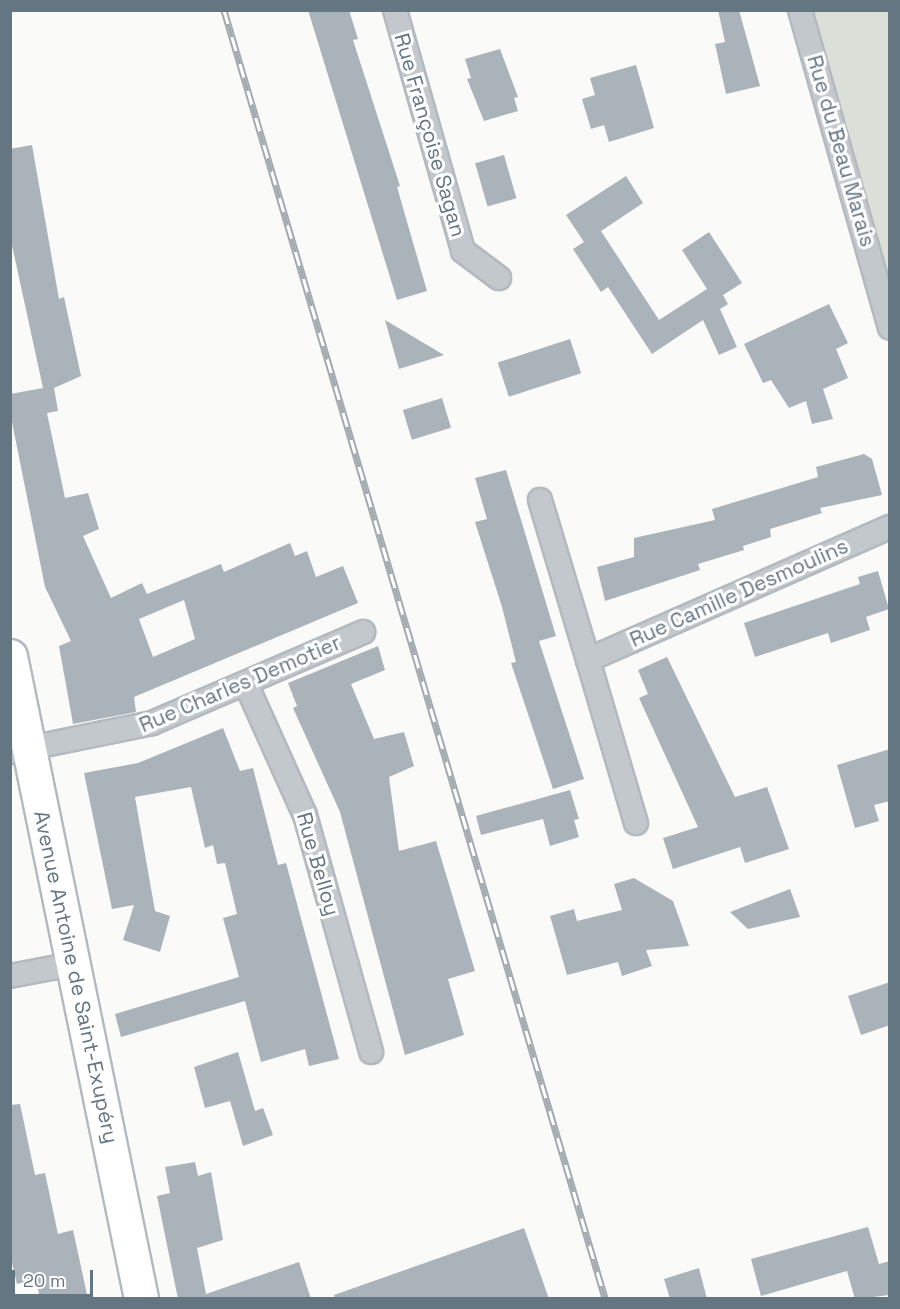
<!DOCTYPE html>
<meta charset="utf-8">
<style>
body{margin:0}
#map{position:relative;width:900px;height:1309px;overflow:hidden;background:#fafaf8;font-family:"Space Grotesk",sans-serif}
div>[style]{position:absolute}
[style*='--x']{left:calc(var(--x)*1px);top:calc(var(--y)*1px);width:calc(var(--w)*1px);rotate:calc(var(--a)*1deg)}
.green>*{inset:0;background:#dadfd7}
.building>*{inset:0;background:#aab3b9;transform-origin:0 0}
.roads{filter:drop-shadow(2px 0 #b3babf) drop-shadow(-2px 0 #b3babf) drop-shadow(0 2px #b3babf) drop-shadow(0 -2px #b3babf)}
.street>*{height:22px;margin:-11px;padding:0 11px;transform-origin:11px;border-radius:11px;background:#c3c8cc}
.secondary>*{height:33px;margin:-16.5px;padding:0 16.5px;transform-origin:16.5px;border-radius:16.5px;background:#fff}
.rail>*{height:7px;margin-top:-3.5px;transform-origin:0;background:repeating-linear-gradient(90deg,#fff 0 14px,#a2aab0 0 28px);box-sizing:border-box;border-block:2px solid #a2aab0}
span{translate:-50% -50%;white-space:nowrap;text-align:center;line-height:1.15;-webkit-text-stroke:6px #fff;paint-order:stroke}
.street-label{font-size:21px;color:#657683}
.frame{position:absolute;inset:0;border:12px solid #657683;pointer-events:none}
.scale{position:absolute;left:12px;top:1270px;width:81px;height:27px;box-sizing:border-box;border:3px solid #657683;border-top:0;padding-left:8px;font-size:18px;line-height:21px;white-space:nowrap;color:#657683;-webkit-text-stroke:4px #fff;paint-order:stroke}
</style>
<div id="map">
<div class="green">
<i style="clip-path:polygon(814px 11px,889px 11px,889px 278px)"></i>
</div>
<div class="building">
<i style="clip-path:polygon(308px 10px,349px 10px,358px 39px,353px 40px,400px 186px,397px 187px,427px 291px,397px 300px)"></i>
<i style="clip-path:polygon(718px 10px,739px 10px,760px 86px,726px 94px,715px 44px,725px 42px)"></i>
<i style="clip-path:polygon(500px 49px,518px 97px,514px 98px,518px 111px,484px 121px,467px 79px,471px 78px,465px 59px)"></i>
<i style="clip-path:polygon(636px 65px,654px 128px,609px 142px,604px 125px,591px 129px,582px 99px,595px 95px,590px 78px)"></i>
<i style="clip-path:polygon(evenodd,32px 145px,59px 299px,64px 297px,81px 376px,54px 388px,58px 411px,47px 413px,65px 498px,88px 493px,99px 529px,83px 536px,111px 598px,142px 583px,147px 594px,221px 564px,224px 572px,290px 543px,295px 556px,307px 551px,316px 577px,343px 566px,358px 603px,134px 697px,136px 712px,73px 724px,59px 646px,71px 641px,45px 587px,10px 412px,10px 394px,43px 388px,10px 236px,10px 149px,32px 145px,184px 600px,195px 639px,153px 657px,139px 619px,184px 600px)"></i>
<i style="left:504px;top:155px;width:45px;height:30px;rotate:74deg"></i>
<i style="clip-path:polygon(626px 176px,643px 203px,601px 231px,659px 320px,707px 289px,682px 250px,709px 232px,742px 283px,723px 295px,728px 304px,720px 309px,737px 347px,719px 355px,703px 320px,652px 354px,608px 287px,601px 292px,573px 249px,584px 242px,566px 215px)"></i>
<i style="clip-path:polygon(829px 304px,848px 343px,836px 349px,848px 378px,823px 389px,833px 419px,812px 424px,806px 401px,789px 408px,771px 380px,763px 383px,744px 344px)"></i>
<i style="clip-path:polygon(385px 320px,444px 355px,399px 369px)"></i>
<i style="left:570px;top:339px;width:36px;height:76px;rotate:72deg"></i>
<i style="left:442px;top:398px;width:31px;height:41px;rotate:73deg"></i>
<i style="clip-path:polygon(864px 454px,872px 459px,882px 495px,820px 508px,822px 513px,770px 529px,771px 537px,743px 546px,744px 550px,698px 564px,700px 570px,605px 601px,597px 567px,634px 557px,634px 538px,715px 520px,712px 509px,818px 477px,816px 467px)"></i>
<i style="clip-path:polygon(506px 470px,556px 636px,539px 641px,584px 779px,553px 789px,511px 663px,516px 662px,502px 607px,475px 522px,487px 519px,475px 478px)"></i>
<i style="clip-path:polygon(878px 571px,889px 609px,866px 617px,870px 630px,831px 643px,828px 633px,755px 657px,744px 623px,860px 584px,858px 577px)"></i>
<i style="clip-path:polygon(378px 646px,385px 670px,351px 684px,374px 739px,404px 732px,414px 766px,389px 777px,399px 851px,436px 841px,475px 971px,448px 979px,464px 1035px,405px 1055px,340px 812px,293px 708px,297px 706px,288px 683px)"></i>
<i style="clip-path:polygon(667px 657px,735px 797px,767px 787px,789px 849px,745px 863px,740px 847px,673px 869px,663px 838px,698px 827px,639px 698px,648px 694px,638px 670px)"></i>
<i style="clip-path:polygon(223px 728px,240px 771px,253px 768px,278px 865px,286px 863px,339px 1059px,309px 1066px,305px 1049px,261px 1062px,245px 1001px,121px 1037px,115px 1014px,239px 977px,223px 918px,237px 914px,225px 863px,217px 864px,213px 845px,205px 848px,191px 787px,135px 797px,155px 911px,170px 916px,160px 952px,123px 940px,134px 905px,112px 909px,84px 773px,138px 763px)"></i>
<i style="clip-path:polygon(890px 749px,890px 801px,874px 805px,879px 821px,855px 828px,837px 765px)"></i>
<i style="clip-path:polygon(570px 790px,579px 819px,574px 820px,579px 837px,550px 846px,543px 819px,481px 835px,476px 816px)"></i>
<i style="clip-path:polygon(634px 878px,673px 901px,689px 946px,646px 950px,652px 966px,622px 976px,618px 962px,567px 975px,550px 916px,574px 909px,577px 921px,622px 910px,614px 884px)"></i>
<i style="clip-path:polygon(790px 889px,800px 917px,748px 929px,730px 912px)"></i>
<i style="clip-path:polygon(890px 982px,890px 1025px,861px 1035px,848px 996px)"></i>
<i style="clip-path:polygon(238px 1052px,255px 1111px,263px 1108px,273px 1135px,243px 1146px,230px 1101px,205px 1108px,194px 1067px)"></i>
<i style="clip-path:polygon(20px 1104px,35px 1175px,45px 1173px,58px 1234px,73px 1230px,88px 1299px,40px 1299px,36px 1279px,17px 1284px,10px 1254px,10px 1105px)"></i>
<i style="clip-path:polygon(195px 1162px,198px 1176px,211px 1172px,223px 1240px,197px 1248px,206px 1294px,299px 1262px,311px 1299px,178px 1299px,157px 1196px,170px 1193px,165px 1167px)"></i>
<i style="clip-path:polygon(868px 1227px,879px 1264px,890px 1261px,890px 1295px,855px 1299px,847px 1271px,761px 1296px,751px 1259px)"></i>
<i style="clip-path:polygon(524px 1228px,549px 1299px,335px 1299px,334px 1295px)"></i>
<i style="clip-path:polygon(699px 1268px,707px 1299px,670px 1299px,664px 1279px)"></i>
</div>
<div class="roads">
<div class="street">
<i style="--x:395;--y:10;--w:250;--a:74.2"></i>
<i style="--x:463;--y:251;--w:45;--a:36.9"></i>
<i style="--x:800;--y:10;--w:330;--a:74.2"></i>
<i style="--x:540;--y:500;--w:167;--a:73.3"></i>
<i style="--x:246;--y:684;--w:144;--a:65.8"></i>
<i style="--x:305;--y:815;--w:246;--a:74.4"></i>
<i style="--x:10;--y:752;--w:145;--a:-11.5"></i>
<i style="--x:152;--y:723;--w:230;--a:-23.3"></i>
<i style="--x:636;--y:823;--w:170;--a:-106.4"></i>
<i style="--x:588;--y:660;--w:330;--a:-23.8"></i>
<i style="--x:10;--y:976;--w:64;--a:-10.8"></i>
</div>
<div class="secondary">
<i style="--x:10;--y:656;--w:655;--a:78.47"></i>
</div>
</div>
<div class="rail">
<i style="--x:224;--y:10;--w:1343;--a:73.52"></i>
</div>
<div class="street-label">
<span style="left:430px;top:135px;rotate:74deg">Rue Françoise Sagan</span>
<span style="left:841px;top:151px;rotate:74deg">Rue du Beau Marais</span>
<span style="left:739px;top:593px;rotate:-24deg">Rue Camille Desmoulins</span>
<span style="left:240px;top:684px;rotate:-23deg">Rue Charles Demotier</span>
<span style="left:318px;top:864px;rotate:74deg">Rue Belloy</span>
<span style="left:76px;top:977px;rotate:78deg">Avenue Antoine de Saint-Exupéry</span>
</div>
<div class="frame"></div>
<div class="scale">20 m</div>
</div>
